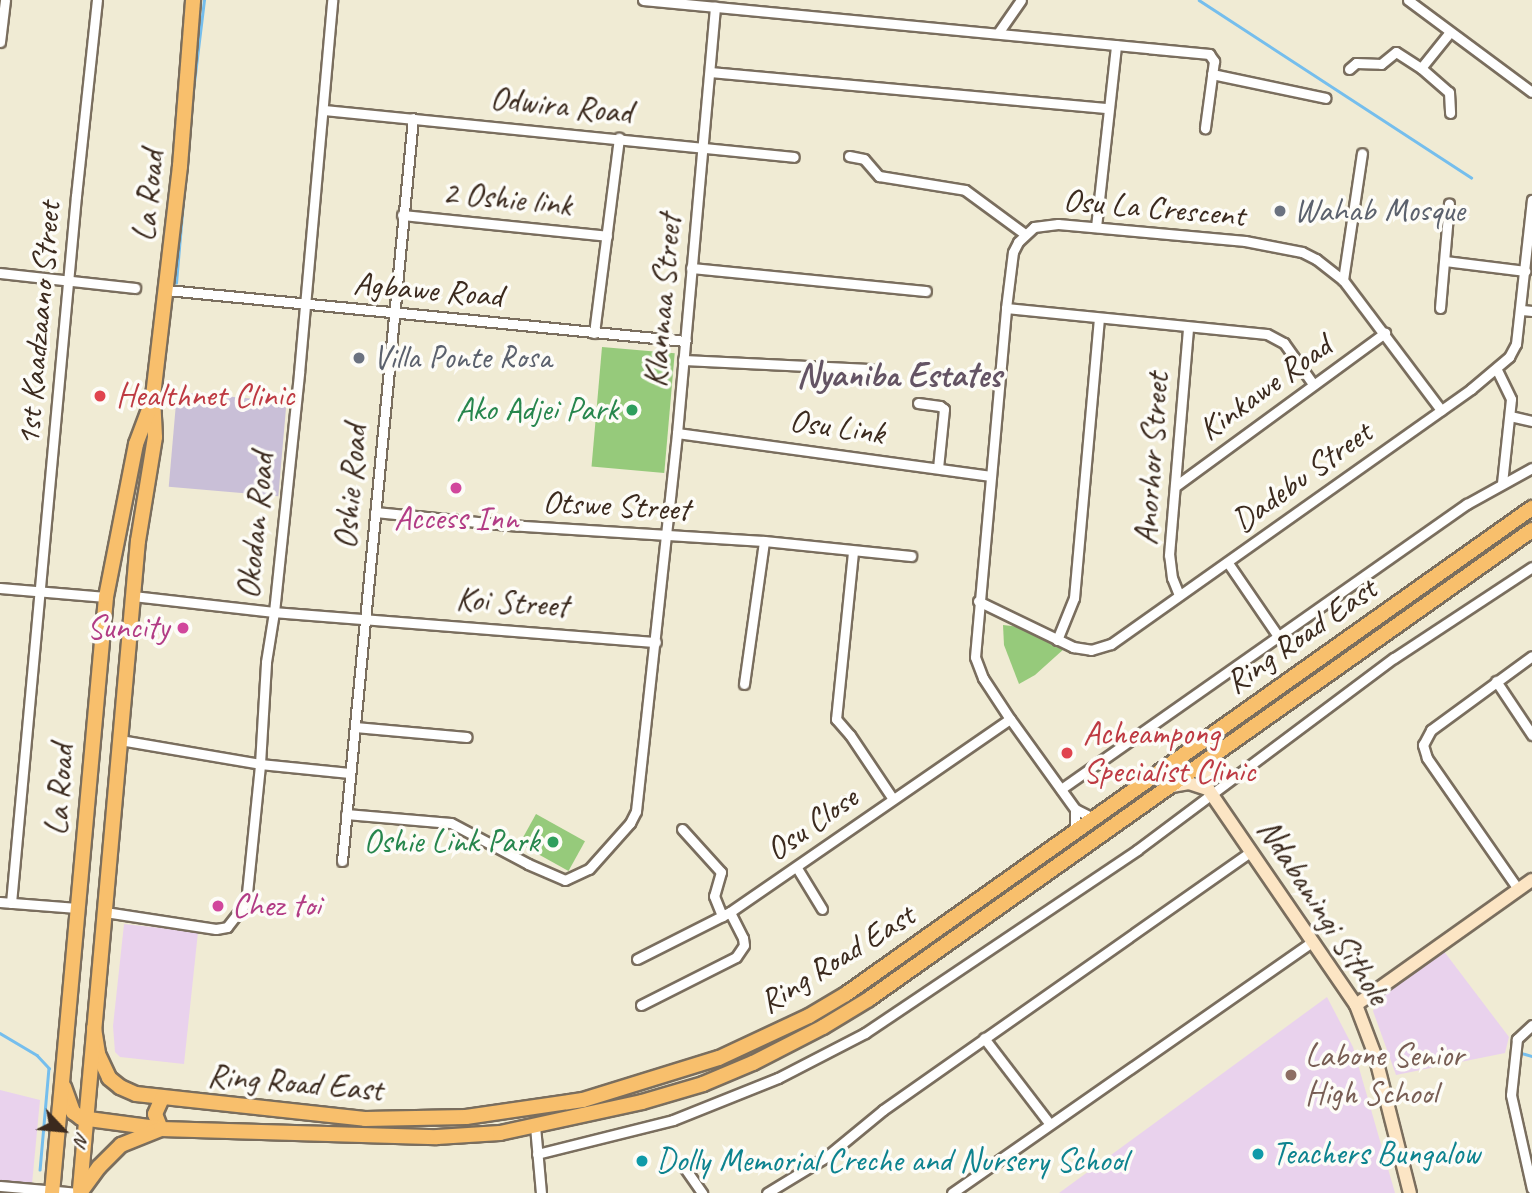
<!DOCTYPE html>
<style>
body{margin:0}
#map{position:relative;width:1532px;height:1193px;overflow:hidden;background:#f0ebd4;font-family:Caveat,sans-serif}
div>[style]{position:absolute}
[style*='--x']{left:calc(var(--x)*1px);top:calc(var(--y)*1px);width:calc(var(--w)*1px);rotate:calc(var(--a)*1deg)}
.built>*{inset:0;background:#e9d2ed}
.industrial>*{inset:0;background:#c9bfd7;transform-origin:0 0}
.green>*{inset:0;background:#96ca7b;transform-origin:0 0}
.stream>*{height:2.5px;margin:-1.25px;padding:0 1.25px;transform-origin:1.25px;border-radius:1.25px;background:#75beed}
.roads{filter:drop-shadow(2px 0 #7a6e5e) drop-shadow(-2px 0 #7a6e5e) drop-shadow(0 2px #7a6e5e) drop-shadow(0 -2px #7a6e5e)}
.street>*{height:9px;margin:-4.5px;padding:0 4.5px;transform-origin:4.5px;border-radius:4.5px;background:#fff}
.secondary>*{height:12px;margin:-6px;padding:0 6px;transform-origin:6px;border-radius:6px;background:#fce5c4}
.primary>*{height:14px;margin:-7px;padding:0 7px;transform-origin:7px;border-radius:7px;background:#f8bf6c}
.dots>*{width:19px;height:19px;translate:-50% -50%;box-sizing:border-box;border:4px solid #fdfcf7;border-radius:50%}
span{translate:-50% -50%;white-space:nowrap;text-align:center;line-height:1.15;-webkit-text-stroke:7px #fdfcf7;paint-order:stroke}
.street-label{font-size:33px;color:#3b2a1e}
.worship-label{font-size:33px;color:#5b616d}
.left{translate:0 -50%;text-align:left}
.health-label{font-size:33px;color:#be3a42}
.leisure-label{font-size:33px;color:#27864d}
.right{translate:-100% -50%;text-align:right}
.hotel-label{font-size:33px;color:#b23c85}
.education-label{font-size:33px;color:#785e54}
.culture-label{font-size:33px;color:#0d838f}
.neighbourhood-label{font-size:35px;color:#645464;font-weight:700}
.north{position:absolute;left:28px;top:1095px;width:70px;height:70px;-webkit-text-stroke:5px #fdfcf7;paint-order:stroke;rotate:116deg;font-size:19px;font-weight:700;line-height:28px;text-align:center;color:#3b2a1e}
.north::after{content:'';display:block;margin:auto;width:24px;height:32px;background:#3b2a1e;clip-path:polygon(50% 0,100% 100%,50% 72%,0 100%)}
</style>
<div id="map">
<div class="built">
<i style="clip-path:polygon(124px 924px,198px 932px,184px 1064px,120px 1057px,115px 1052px,113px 1026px)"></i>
<i style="clip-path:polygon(1443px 950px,1509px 1037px,1505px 1053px,1396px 1075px,1373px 1011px,1378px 1000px)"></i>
<i style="clip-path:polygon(1327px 997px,1353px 1047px,1395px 1193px,1059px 1193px)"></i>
<i style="clip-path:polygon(0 1090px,40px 1100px,32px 1184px,0 1181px)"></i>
</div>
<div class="industrial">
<i style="left:177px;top:392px;width:110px;height:95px;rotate:5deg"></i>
</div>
<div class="green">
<i style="left:602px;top:347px;width:73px;height:120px;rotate:5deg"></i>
<i style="clip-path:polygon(1003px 625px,1020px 627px,1065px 648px,1035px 675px,1019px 684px,1004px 645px)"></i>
<i style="left:536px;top:814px;width:56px;height:34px;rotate:29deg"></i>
</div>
<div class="stream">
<i style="--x:1199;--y:0;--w:325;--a:33.1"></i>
<i style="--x:192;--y:99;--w:100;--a:-83.1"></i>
<i style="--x:176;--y:283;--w:104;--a:-85.1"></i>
<i style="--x:0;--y:1033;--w:43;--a:30.7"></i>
<i style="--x:37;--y:1055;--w:18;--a:47"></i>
<i style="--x:49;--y:1068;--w:102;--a:95"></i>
<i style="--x:1518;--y:1052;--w:15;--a:16"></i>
</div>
<div class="roads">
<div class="street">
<i style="--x:643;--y:0;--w:569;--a:5.45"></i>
<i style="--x:1209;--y:54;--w:9;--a:54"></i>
<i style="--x:1214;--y:61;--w:68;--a:97.7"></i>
<i style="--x:1408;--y:0;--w:154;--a:36.6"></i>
<i style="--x:998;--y:33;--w:40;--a:-55.1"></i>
<i style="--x:0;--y:42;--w:42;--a:-83.2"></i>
<i style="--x:1421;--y:68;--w:37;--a:41"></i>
<i style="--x:1449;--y:92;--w:21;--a:87"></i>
<i style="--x:1349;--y:69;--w:9;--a:-41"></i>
<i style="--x:1356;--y:63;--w:25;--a:2"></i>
<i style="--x:1381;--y:64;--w:19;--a:-39"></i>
<i style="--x:1396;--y:52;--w:30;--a:33"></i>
<i style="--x:1421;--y:68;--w:46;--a:-51.1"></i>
<i style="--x:710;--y:72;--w:400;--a:5.2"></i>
<i style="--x:1212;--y:74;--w:116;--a:11.9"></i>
<i style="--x:324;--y:110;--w:472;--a:5.7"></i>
<i style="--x:849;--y:156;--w:15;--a:11"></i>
<i style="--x:864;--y:159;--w:23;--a:49"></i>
<i style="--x:879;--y:176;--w:87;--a:9.2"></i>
<i style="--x:965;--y:190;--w:74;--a:36.3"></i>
<i style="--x:402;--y:215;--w:206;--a:5.8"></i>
<i style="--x:1096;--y:227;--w:183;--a:-83.7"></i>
<i style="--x:1445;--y:261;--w:81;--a:7.1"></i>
<i style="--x:691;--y:268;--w:236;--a:5.6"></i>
<i style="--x:0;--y:273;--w:136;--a:6.3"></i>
<i style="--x:1343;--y:280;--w:128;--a:-81.5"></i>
<i style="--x:167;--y:290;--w:521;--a:5.62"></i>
<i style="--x:1006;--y:308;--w:262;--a:5.7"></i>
<i style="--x:1267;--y:334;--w:19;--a:28"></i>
<i style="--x:1284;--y:343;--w:50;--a:54.7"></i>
<i style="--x:1440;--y:308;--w:105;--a:-85.1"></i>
<i style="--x:1522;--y:310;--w:10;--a:6"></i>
<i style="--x:594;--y:333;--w:197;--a:-82.7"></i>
<i style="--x:683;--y:360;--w:187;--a:2.8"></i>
<i style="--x:1497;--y:370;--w:32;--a:64"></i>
<i style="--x:1511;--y:399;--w:84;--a:96.1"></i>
<i style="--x:918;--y:403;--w:22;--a:8"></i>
<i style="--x:940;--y:406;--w:5;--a:37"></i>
<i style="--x:944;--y:409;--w:59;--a:95.8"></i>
<i style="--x:1510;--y:416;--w:23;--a:13"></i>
<i style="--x:677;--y:433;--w:315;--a:7.8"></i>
<i style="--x:1177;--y:485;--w:258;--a:-36.2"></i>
<i style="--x:375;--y:512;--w:134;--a:5.6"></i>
<i style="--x:508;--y:525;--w:256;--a:3.6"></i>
<i style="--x:764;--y:541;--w:148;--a:5.8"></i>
<i style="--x:853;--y:552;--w:168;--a:95.8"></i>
<i style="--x:836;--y:719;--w:21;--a:49"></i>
<i style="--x:850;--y:735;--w:77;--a:56.1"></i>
<i style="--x:1228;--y:563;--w:88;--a:55.6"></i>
<i style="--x:0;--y:588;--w:106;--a:4.9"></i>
<i style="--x:1179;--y:595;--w:18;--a:-112"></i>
<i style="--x:1172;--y:578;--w:23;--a:-97"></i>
<i style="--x:1169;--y:555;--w:229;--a:-85.2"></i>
<i style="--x:133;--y:596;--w:142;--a:6.5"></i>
<i style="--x:274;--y:612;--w:383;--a:4.5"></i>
<i style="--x:978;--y:601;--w:106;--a:25.8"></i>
<i style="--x:1073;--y:647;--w:18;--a:9"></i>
<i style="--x:1091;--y:650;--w:21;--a:-17"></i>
<i style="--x:1111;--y:644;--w:441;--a:-35.3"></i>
<i style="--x:1471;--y:389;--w:50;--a:-40.1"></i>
<i style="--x:1509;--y:357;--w:15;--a:-62"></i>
<i style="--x:1516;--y:344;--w:145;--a:-83.7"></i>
<i style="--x:1057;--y:640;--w:45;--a:-68"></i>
<i style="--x:1074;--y:598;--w:281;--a:-84.9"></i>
<i style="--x:1496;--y:681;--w:65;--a:56.3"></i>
<i style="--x:744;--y:684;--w:144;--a:-82"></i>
<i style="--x:355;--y:727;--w:112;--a:5.1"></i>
<i style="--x:120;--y:740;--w:142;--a:9.7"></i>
<i style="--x:260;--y:764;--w:90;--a:5.7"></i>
<i style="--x:1061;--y:789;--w:496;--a:-35.1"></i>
<i style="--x:1467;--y:504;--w:74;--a:-29"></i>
<i style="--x:1075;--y:809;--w:21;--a:90"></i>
<i style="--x:346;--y:814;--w:105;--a:4.9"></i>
<i style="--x:451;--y:823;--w:87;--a:28"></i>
<i style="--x:528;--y:864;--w:40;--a:23.4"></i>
<i style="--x:565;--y:880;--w:26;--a:-25"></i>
<i style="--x:589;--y:869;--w:62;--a:-48.3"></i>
<i style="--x:630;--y:823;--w:13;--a:-63"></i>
<i style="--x:636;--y:811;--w:380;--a:-83.8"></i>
<i style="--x:677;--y:433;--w:428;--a:-84.9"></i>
<i style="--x:1093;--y:818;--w:20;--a:-153"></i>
<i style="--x:1075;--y:809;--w:111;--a:-125.8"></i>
<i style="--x:1010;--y:719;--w:49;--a:-123.4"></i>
<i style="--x:983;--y:678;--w:22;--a:-111"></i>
<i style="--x:975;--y:657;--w:350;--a:-84.9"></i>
<i style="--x:1006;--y:308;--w:56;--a:-82.9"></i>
<i style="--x:1013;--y:252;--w:11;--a:-63"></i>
<i style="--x:1018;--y:242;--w:22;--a:-43"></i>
<i style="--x:1034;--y:227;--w:24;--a:-7"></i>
<i style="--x:1058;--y:224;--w:188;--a:5.2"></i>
<i style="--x:1245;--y:241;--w:58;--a:10.9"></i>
<i style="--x:1302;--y:252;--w:16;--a:27"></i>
<i style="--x:1316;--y:259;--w:34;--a:38"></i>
<i style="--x:1343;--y:280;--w:163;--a:53"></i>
<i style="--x:682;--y:829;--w:58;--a:47.8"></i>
<i style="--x:721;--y:872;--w:25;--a:106"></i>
<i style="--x:714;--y:896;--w:22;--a:68"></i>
<i style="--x:342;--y:861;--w:746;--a:-84.54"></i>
<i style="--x:797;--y:868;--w:48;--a:58.6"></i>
<i style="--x:1518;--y:889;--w:160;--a:-124.8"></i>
<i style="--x:1427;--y:758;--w:14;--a:-107"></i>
<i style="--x:1423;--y:745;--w:17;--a:-62"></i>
<i style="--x:1431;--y:730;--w:125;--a:-36.2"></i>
<i style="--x:0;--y:902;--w:77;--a:4.5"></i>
<i style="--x:11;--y:903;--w:710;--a:-84.75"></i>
<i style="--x:76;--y:196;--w:197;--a:-83.9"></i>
<i style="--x:105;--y:912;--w:112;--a:8.7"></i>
<i style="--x:216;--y:929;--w:11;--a:-10"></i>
<i style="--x:227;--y:927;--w:31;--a:-52"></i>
<i style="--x:246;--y:903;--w:140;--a:-84.2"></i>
<i style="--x:260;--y:764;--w:102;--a:-86.6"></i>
<i style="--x:266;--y:662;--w:51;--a:-80.9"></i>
<i style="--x:274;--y:612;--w:240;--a:-84"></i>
<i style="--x:299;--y:373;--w:374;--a:-84.9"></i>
<i style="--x:637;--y:959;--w:104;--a:-26.8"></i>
<i style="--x:730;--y:912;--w:340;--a:-34.6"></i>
<i style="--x:641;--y:1005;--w:106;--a:-26.8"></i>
<i style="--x:736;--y:957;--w:14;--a:-56"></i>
<i style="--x:744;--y:945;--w:7;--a:-98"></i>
<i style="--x:743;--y:938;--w:29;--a:-117"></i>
<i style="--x:1532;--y:1025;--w:21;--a:137"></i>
<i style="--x:1517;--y:1039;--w:56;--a:96.1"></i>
<i style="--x:1511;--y:1095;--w:96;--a:77.4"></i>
<i style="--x:984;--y:1038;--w:107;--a:52.6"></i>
<i style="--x:535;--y:1126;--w:67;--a:84.9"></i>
<i style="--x:537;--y:1154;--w:140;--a:-14"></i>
<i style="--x:673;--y:1120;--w:113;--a:-21.8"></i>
<i style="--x:778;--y:1078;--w:98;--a:-27.3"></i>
<i style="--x:865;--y:1033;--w:328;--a:-33.9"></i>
<i style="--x:1137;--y:850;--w:321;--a:-36.8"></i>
<i style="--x:1394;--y:658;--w:165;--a:-33.4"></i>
<i style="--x:684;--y:1167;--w:32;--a:55"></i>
<i style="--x:0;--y:1186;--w:80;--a:5"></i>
<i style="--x:767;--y:1193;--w:69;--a:-31.4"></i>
<i style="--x:826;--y:1157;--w:74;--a:-39.5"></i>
<i style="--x:883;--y:1110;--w:449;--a:-35.1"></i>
<i style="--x:952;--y:1193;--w:440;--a:-34.9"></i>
</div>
<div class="secondary">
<i style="--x:1206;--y:762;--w:27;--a:86"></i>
<i style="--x:1208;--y:789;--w:262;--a:55.6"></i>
<i style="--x:1356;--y:1005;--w:53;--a:69.2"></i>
<i style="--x:1375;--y:1055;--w:142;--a:75.8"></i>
<i style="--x:1172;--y:786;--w:17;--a:-10"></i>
<i style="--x:1189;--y:783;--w:20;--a:18"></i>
<i style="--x:1356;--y:1005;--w:216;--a:-35.4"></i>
</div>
<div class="primary">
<i style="--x:94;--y:1028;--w:26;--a:81"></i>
<i style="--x:98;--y:1054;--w:26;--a:65"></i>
<i style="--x:109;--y:1078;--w:14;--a:39"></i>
<i style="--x:120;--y:1087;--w:17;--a:24"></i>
<i style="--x:136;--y:1094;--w:230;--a:6.2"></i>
<i style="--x:365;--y:1119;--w:101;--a:-1.1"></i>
<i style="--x:466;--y:1117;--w:118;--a:-8.3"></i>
<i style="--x:583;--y:1100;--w:142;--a:-17.2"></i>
<i style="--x:719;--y:1058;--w:99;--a:-25"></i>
<i style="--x:809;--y:1016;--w:43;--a:-30.7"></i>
<i style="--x:846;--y:994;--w:841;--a:-35.32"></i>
<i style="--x:64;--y:1087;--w:27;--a:70"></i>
<i style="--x:73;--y:1112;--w:10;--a:37"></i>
<i style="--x:81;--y:1118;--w:76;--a:7.6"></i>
<i style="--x:161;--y:1129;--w:16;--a:-112"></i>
<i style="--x:155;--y:1114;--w:17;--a:-66"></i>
<i style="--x:80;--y:1189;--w:651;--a:-84.89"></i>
<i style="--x:138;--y:541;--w:105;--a:-80.7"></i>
<i style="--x:155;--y:437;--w:41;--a:-92.8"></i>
<i style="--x:153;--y:396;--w:232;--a:-83.3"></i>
<i style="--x:180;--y:166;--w:167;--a:-85.5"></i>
<i style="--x:52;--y:1193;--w:598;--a:-84.82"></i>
<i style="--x:106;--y:597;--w:156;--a:-78.9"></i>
<i style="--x:136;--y:444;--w:43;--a:-69.4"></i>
<i style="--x:80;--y:1193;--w:32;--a:-54"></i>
<i style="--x:99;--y:1167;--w:31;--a:-45"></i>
<i style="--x:121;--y:1145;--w:43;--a:-21.8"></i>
<i style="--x:161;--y:1129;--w:276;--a:1.7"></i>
<i style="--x:437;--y:1137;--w:63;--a:-3.6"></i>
<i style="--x:500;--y:1133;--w:145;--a:-12.3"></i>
<i style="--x:642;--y:1102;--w:64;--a:-16.4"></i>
<i style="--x:703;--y:1084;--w:54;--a:-22.8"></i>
<i style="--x:753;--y:1063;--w:79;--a:-27.2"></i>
<i style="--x:823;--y:1027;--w:54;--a:-31.3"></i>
<i style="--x:869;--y:999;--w:812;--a:-35.28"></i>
</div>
</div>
<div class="dots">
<i style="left:1280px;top:211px;background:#6b7280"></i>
<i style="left:359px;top:358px;background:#6b7280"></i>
<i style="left:100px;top:396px;background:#e0444e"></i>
<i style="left:632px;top:410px;background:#2e9e5b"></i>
<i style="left:456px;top:488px;background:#d1479c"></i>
<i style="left:183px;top:628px;background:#d1479c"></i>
<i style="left:1067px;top:753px;background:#e0444e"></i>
<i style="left:553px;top:842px;background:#2e9e5b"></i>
<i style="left:218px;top:906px;background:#d1479c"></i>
<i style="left:1291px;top:1075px;background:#8d6e63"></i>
<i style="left:1258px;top:1154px;background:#0f9aa8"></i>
<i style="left:642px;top:1161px;background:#0f9aa8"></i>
</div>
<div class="street-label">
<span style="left:561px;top:106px;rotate:6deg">Odwira Road</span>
<span style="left:149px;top:196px;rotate:-84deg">La Road</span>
<span style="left:507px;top:199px;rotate:6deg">2 Oshie link</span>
<span style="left:1154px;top:208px;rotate:5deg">Osu La Crescent</span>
<span style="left:428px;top:290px;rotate:5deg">Agbawe Road</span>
<span style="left:663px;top:301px;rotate:-85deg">Klannaa Street</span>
<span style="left:39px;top:324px;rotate:-85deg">1st Kaadzaano Street</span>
<span style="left:1265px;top:388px;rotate:-36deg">Kinkawe Road</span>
<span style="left:837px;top:427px;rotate:8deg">Osu Link</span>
<span style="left:1152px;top:459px;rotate:-86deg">Anorhor Street</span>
<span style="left:1302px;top:477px;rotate:-36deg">Dadebu Street</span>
<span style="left:351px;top:487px;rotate:-85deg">Oshie Road</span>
<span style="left:616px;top:506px;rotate:3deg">Otswe Street</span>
<span style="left:256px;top:526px;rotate:-84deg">Okodan Road</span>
<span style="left:512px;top:603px;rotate:4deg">Koi Street</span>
<span style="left:1301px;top:636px;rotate:-35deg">Ring Road East</span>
<span style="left:60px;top:790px;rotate:-86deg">La Road</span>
<span style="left:812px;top:824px;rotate:-35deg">Osu Close</span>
<span style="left:1323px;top:912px;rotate:57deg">Ndabaningi Sithole</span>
<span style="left:837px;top:959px;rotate:-32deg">Ring Road East</span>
<span style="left:295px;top:1083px;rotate:5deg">Ring Road East</span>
</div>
<div class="worship-label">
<span class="left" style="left:1294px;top:211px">Wahab Mosque</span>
<span class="left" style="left:373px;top:358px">Villa Ponte Rosa</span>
</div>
<div class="health-label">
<span class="left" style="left:116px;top:396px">Healthnet Clinic</span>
<span class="left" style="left:1083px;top:753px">Acheampong<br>Specialist Clinic</span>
</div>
<div class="leisure-label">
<span class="right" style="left:618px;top:410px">Ako Adjei Park</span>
<span class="right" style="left:539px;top:842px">Oshie Link Park</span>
</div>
<div class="hotel-label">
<span style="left:456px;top:519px">Access Inn</span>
<span class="right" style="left:169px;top:628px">Suncity</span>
<span class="left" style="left:232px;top:906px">Chez toi</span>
</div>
<div class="education-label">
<span class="left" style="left:1305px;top:1075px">Labone Senior<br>High School</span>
</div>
<div class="culture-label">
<span class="left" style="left:1272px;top:1154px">Teachers Bungalow</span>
<span class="left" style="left:656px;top:1161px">Dolly Memorial Creche and Nursery School</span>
</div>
<div class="neighbourhood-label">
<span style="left:899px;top:375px">Nyaniba Estates</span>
</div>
<div class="north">N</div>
</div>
